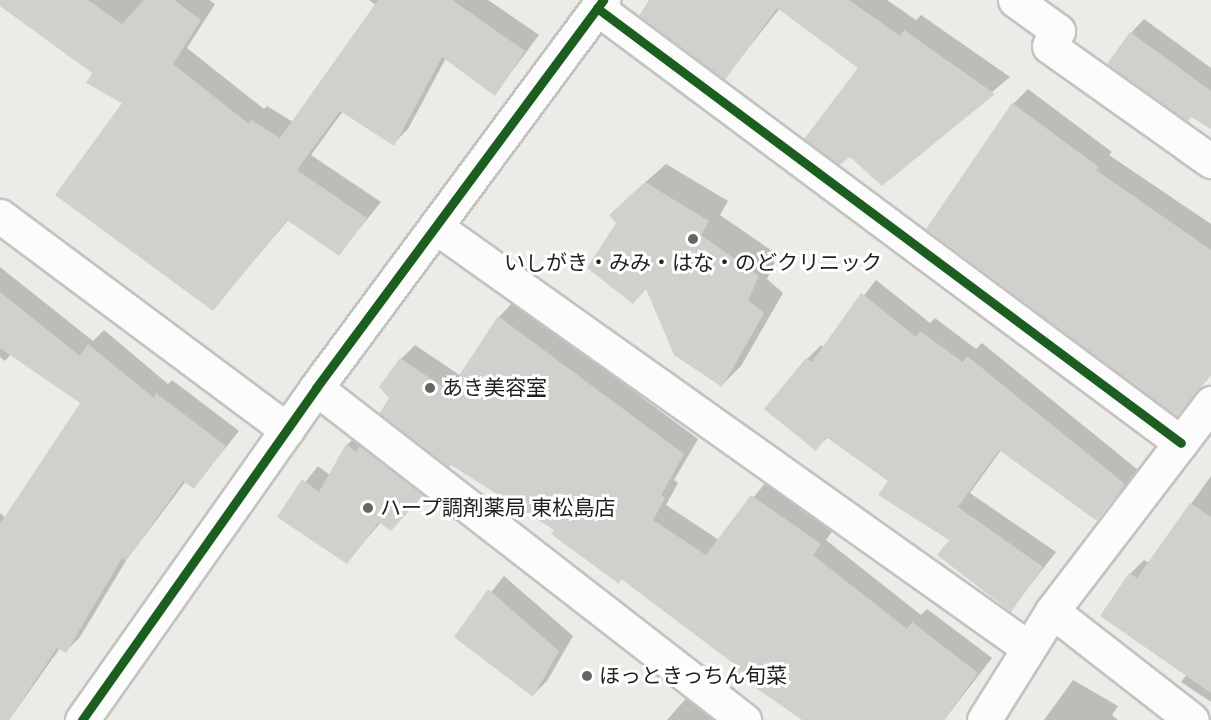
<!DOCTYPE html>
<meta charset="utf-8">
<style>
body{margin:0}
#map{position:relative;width:1211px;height:720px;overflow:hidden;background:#edebe8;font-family:"PT Sans","Noto Sans JP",sans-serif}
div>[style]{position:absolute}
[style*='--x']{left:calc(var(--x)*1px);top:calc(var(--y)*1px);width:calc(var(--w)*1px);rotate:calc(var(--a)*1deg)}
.shadow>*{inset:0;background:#0003}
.building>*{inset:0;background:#d2d0cd}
.roads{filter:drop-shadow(2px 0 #c4c3c2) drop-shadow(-2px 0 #c4c3c2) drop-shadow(0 2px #c4c3c2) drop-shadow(0 -2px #c4c3c2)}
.minor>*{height:33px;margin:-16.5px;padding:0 16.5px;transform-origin:16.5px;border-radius:16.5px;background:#fcfcfc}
.tertiary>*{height:33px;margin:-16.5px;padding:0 16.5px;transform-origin:16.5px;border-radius:16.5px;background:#fcfcfc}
.cycleway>*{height:9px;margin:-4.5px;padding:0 4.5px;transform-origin:4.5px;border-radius:4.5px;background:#1b5e20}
.dots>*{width:16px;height:16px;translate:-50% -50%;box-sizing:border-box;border:3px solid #fff;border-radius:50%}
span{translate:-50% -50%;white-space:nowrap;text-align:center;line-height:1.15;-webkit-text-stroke:6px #fff;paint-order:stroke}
.poi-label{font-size:21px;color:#1f1f1f}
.left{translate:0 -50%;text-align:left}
</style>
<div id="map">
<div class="shadow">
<i style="clip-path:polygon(0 0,209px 0,215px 4px,187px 48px,264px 109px,267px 106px,293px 122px,376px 5px,369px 0,488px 0,539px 35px,495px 94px,446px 58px,408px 129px,393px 144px,343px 111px,311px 155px,381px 202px,339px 254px,289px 219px,213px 309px,124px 103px,94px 72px,0 4px)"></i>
<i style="clip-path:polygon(651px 0,887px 0,916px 20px,921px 15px,1010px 77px,882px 184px,860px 67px,780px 8px,725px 78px)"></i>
<i style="clip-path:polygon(1144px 19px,1211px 68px,1211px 127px,1192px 116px,1131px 33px)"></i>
<i style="clip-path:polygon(1028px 89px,1112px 152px,1109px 155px,1211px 224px,1211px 375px,1177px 415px,928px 229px,1013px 104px)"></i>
<i style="clip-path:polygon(666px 164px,728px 201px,720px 215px,778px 255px,767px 279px,783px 293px,741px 366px,722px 385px,618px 223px,630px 196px)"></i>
<i style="clip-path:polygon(0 267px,93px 341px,104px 330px,168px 384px,172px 380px,239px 431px,194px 487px,186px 481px,127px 559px,80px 637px,66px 651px,60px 648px,9px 720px,0 719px,0 513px,6px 518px,82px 403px,11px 354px,5px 361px,0 357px)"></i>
<i style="clip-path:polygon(876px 280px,930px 323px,935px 318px,976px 349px,982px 343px,1138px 470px,1097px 519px,1001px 450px,970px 493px,1056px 552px,1011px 610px,951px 540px,890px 481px,828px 437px,815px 449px,807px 359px,821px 345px,824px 347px)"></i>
<i style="clip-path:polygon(513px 302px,698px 439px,674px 480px,678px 483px,666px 505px,719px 540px,766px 482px,834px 529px,826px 540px,921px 615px,927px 609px,992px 658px,944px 720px,823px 720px,557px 529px,390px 398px,401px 359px,415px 345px,461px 376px,499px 317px)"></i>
<i style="clip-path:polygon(361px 431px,437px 480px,405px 515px,381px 522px,347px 562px,279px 516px,318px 466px,330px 475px,347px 445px)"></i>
<i style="clip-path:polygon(1211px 476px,1211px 702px,1181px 682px,1187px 674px,1130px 574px,1144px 560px,1149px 563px)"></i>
<i style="clip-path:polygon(504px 576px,573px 636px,547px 681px,533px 695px,456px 636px)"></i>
<i style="clip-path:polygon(1073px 680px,1118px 706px,1112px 715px,1118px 720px,1044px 720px)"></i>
<i style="clip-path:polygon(690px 694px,726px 720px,667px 720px)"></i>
</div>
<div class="building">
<i style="clip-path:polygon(0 0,88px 0,122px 24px,144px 0,174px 0,201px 20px,173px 64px,249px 124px,251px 120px,280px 138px,378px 0,452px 0,525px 51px,495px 96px,442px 57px,394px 146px,340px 111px,297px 170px,367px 218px,339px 256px,287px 220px,213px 311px,55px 195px,122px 103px,86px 83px,92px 73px,0 6px)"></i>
<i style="clip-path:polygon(649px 0,849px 0,900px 36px,904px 30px,995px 94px,882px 186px,850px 157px,839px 165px,804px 139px,858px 68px,777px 8px,725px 80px,639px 16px)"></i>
<i style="clip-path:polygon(1130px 32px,1211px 91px,1211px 129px,1191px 117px,1188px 122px,1107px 64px)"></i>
<i style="clip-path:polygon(1012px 103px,1099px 167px,1096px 170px,1211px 250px,1211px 375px,1177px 417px,926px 229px)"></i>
<i style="clip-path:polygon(645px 182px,709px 221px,701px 235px,759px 276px,748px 300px,764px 313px,722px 387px,674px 355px,646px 289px,633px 304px,587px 268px,616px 223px,609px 215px)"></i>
<i style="clip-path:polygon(0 292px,80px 356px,88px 344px,154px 398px,156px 393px,226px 446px,194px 489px,183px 481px,126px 561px,122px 558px,66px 653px,57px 648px,9px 720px,0 720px,0 524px,80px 403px,0 348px)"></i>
<i style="clip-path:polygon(861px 293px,916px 337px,920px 331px,963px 362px,967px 356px,1125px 484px,1097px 521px,999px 450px,958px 507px,1043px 567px,1011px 612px,937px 555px,949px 540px,878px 495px,888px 481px,826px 437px,816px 451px,764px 409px,806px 358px,812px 362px)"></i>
<i style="clip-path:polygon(498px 316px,684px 454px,661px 495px,665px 498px,653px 520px,706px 555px,751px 495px,821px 544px,813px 555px,907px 629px,912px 622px,978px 673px,944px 720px,802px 720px,734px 673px,738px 667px,621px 579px,619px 584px,551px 534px,554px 530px,451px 465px,449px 467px,379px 414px,389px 398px,379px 387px,400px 358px,449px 391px)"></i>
<i style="clip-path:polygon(346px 444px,356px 452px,360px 446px,423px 495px,391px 531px,379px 522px,347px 564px,277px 517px,302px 479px,319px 492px)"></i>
<i style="clip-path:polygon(1190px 503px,1211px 517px,1211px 693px,1100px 616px,1129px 573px,1137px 578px)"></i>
<i style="clip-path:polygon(488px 589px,559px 651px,533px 697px,454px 637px)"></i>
</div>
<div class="roads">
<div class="minor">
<i style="--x:1015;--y:0;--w:53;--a:35.8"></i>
<i style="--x:1058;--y:31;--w:17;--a:121"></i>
<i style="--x:1049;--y:46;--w:199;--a:35.4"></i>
<i style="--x:597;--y:8;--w:728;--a:36.68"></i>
<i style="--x:0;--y:216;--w:358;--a:36.7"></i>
<i style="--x:436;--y:227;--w:725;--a:35.4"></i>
<i style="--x:316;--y:388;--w:542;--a:37.8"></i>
<i style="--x:1052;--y:611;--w:177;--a:37.9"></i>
<i style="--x:984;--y:720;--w:128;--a:-58"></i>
<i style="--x:1052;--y:611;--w:262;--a:-52.6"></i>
</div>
<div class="tertiary">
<i style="--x:82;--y:720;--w:406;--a:-54.8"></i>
<i style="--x:316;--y:388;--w:483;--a:-53.5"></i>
</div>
</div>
<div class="cycleway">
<i style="--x:597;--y:8;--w:728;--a:36.68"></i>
<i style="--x:82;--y:720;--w:406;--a:-54.8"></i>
<i style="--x:316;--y:388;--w:483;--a:-53.5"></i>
</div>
<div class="dots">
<i style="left:693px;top:239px;background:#676665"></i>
<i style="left:430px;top:388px;background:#676665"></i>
<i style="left:368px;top:508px;background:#676665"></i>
<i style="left:587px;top:676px;background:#676665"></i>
</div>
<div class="poi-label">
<span style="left:693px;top:263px">いしがき・みみ・はな・のどクリニック</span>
<span class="left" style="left:442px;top:388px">あき美容室</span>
<span class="left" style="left:380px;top:508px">ハープ調剤薬局 東松島店</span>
<span class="left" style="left:599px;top:676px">ほっときっちん旬菜</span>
</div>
</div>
